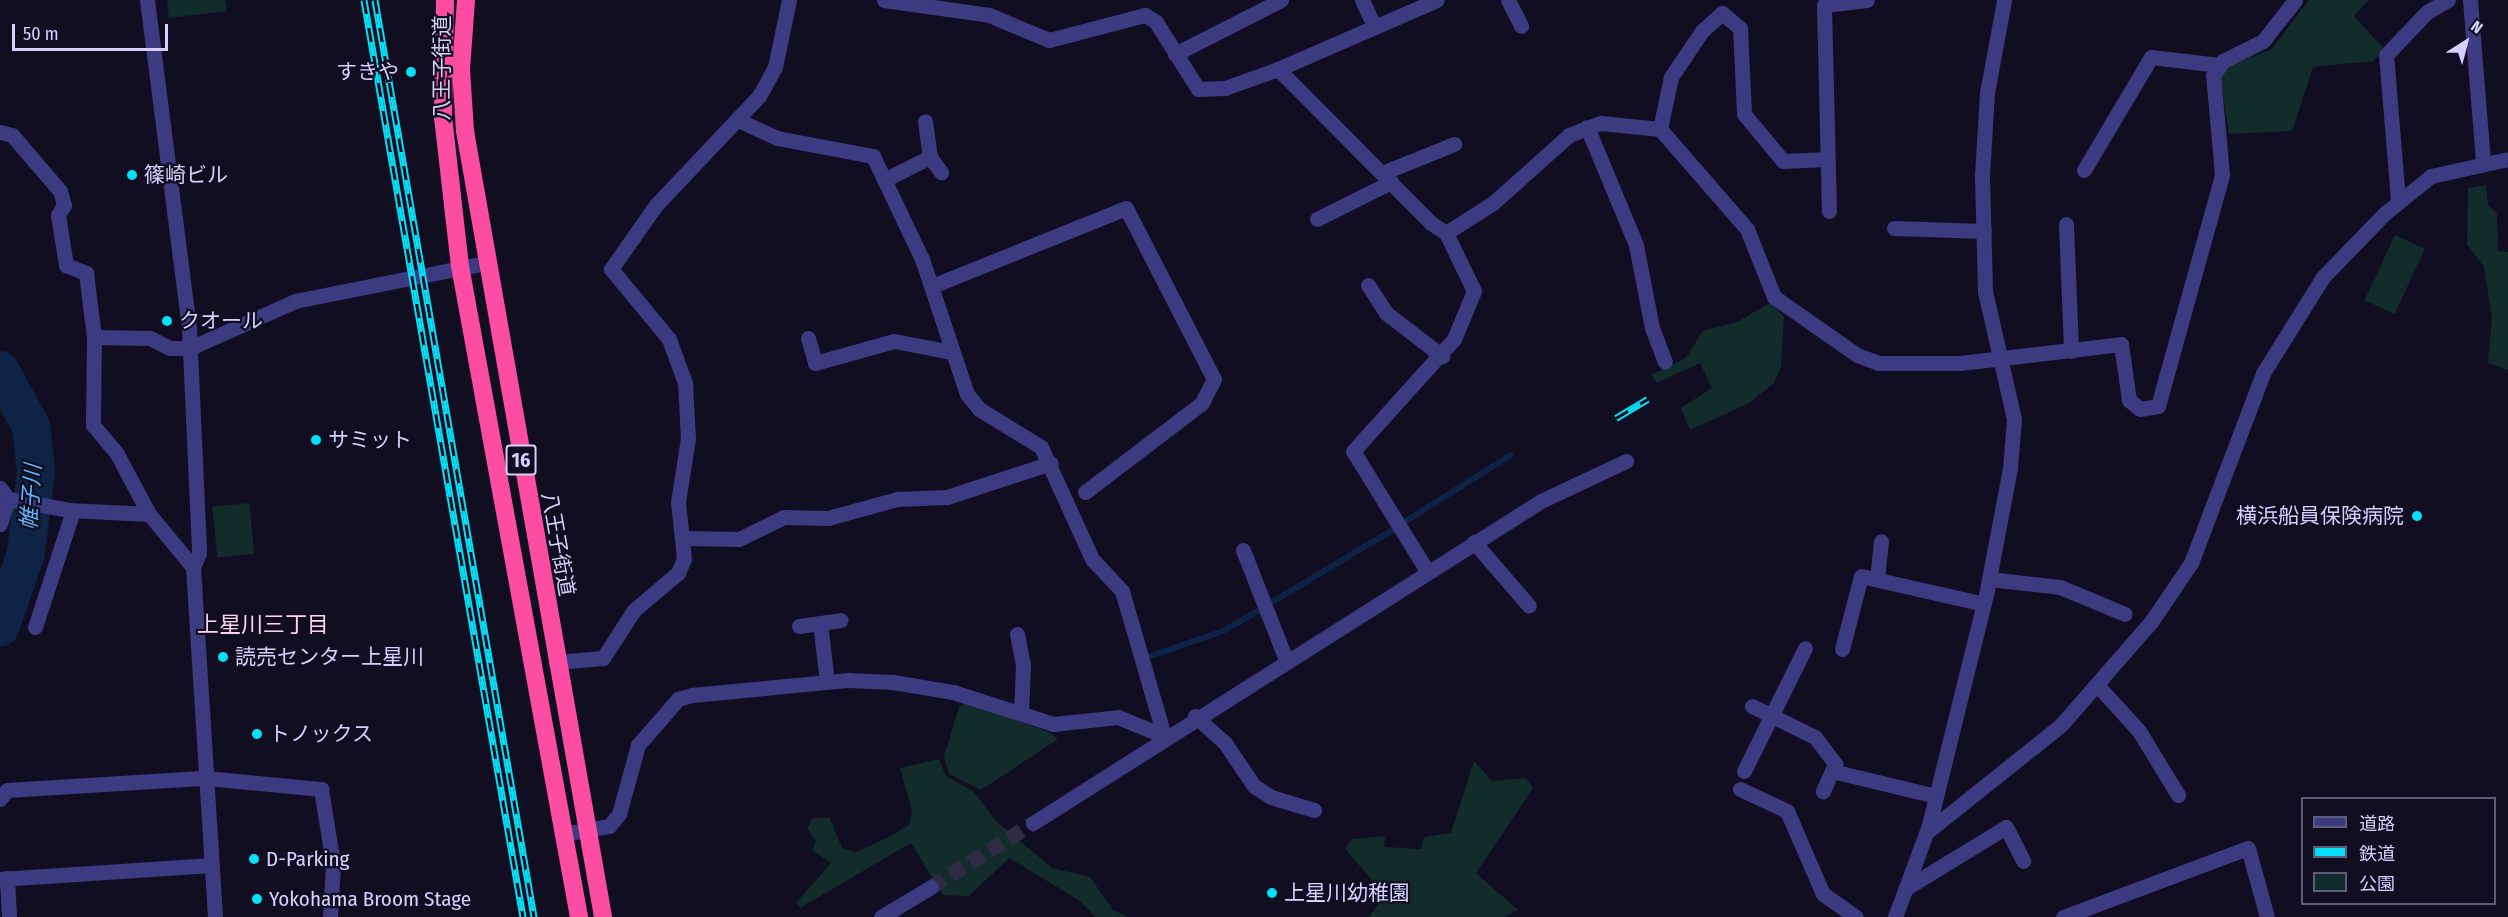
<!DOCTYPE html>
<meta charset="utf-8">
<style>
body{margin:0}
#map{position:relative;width:2508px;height:917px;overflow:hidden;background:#110e22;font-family:"Fira Sans Condensed","Noto Sans JP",sans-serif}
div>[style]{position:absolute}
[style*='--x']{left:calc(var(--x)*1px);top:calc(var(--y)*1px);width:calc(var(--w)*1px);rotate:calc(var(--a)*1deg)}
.green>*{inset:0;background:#112c2b;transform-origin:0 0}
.stream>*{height:6px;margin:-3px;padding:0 3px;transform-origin:3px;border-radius:3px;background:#0d2447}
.river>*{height:38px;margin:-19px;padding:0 19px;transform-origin:19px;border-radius:19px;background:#0d2447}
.minor-tunnel>*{height:15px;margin-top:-7.5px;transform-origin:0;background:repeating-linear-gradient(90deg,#2e2b43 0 15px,transparent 0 23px)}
.minor>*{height:15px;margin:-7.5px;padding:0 7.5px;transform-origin:7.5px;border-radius:7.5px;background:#3c3a80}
.highway>*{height:18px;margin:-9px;padding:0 9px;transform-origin:9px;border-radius:9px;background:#fc4da2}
.rail>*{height:7px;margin-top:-3.5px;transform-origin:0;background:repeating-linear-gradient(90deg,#110e22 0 14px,#04e0f6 0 28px);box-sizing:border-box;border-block:2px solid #04e0f6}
.dots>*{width:16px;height:16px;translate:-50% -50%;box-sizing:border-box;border:3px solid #110e22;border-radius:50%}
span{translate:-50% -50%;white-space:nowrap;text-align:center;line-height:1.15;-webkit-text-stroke:4.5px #110e22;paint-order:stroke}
.shield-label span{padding:2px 4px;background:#110e22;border:2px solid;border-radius:4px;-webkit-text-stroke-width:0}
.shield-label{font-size:20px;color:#d5d0fe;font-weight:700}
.street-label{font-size:21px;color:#d5d0fe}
.poi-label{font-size:21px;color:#d5d0fe}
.right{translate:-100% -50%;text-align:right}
.left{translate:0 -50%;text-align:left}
.water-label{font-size:22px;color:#60b5fc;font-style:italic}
.neighbourhood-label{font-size:22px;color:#fed2ee}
.legend{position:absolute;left:2301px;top:797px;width:195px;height:108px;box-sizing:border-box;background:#110e22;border:2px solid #5f5c7a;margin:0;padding:8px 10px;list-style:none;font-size:18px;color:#d5d0fe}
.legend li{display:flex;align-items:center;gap:12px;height:30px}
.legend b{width:30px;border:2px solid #5f5c7a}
.north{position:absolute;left:2436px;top:12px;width:60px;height:60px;-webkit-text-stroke:4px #110e22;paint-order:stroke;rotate:36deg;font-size:16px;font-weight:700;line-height:24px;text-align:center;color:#d5d0fe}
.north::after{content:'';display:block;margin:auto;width:21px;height:27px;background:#d5d0fe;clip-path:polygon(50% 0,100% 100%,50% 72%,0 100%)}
.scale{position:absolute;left:12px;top:24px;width:156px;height:27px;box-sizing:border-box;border:3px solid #d5d0fe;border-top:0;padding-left:8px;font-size:18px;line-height:21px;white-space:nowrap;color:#d5d0fe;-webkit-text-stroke:4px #110e22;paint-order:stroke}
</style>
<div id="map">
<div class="green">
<i style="clip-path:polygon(167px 0,225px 0,227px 11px,169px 18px)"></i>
<i style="clip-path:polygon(2309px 0,2369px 0,2354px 16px,2385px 50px,2373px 61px,2313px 67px,2292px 131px,2229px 134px,2220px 75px,2227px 65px,2271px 50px)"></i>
<i style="clip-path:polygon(2486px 185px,2488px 204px,2497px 214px,2498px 251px,2508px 252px,2508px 370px,2488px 363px,2492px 317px,2484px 267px,2467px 244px,2468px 188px)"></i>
<i style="left:2395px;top:235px;width:33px;height:72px;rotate:25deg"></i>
<i style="clip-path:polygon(1770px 303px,1784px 316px,1781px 367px,1774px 383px,1749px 403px,1690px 430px,1681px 408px,1712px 388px,1700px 363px,1657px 383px,1651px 375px,1686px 358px,1703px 331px,1737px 322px)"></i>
<i style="left:249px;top:503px;width:51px;height:37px;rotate:84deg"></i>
<i style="clip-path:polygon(968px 702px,1048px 732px,1058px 739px,981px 790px,949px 774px,944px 757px,959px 707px)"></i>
<i style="clip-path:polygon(939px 759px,946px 776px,974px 792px,996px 821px,1052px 868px,1090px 877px,1113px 910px,1129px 917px,1096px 917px,1077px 899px,1009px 858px,969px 896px,943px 895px,911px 843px,800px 908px,796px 903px,831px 863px,812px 850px,816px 841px,807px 828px,812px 819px,829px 817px,842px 848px,856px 852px,887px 838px,909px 825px,912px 810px,900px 768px)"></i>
<i style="clip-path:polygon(1474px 761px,1492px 781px,1526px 778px,1533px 788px,1476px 873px,1518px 910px,1504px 917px,1369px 917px,1385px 895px,1345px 849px,1352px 839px,1385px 836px,1384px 847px,1421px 849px,1424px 837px,1451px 833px)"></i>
</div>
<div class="stream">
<i style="--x:1406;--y:521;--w:124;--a:-32.2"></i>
<i style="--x:1274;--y:601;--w:144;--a:-31"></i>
<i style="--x:1151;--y:656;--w:76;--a:-19.1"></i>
<i style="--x:1223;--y:631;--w:40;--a:-29.7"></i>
</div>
<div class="river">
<i style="--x:0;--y:370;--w:64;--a:61"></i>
<i style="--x:31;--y:426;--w:45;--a:83.7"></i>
<i style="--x:36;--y:471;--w:83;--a:97"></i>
<i style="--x:26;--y:553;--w:79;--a:109.1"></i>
</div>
<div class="minor-tunnel">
<i style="--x:931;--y:887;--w:120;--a:-32.1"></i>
</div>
<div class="minor">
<i style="--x:147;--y:0;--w:332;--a:82.7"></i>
<i style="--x:189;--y:329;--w:224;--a:87.4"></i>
<i style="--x:199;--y:553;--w:15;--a:113"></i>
<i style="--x:193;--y:567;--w:351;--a:86.4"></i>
<i style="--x:884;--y:0;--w:106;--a:8.1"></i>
<i style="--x:989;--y:15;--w:65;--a:22.6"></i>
<i style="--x:1049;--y:40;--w:99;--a:-14.6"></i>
<i style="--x:1145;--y:15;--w:13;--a:32"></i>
<i style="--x:1156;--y:22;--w:79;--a:57.9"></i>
<i style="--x:1198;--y:89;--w:27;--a:-2"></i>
<i style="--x:1225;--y:88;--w:56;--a:-19.7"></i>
<i style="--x:1278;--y:69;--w:217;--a:45.2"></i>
<i style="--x:1431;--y:223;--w:18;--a:34"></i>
<i style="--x:1446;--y:233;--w:64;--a:64.2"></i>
<i style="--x:1474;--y:291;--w:52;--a:112.6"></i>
<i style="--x:1454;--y:339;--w:151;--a:132"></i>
<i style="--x:1353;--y:451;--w:141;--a:58.3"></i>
<i style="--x:1362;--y:0;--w:29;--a:65"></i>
<i style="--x:1508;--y:0;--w:29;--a:63"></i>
<i style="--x:2470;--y:0;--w:162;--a:85.4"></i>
<i style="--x:1175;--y:54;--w:119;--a:-27"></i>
<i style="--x:1278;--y:69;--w:173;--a:-23.5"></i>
<i style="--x:738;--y:120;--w:43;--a:24.8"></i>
<i style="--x:777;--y:138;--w:98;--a:10.6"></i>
<i style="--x:873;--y:156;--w:114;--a:64.6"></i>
<i style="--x:922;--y:259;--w:142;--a:71.6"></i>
<i style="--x:967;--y:394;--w:19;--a:51"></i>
<i style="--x:979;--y:409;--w:73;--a:31.5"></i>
<i style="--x:1041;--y:447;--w:123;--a:65.5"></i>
<i style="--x:1092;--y:559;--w:44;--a:46.8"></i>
<i style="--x:1122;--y:591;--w:151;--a:73.8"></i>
<i style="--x:1587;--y:127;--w:128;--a:67.4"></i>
<i style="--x:1636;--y:245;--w:85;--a:79.1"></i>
<i style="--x:1652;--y:328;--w:36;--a:69"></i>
<i style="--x:1660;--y:129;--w:53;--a:-78.1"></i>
<i style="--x:1671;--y:77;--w:55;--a:-56"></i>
<i style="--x:1702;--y:31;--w:27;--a:-42"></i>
<i style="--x:1722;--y:13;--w:23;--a:40"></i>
<i style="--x:1740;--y:28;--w:86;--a:87.3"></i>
<i style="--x:1744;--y:114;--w:61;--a:50.3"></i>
<i style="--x:1783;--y:161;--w:44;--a:-2.6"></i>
<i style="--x:0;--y:132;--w:12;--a:14"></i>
<i style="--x:12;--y:135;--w:74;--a:49.4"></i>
<i style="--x:60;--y:191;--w:15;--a:74"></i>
<i style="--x:64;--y:205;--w:12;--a:121"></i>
<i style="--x:58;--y:215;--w:51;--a:80.9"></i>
<i style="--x:66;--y:265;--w:22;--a:22"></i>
<i style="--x:86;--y:273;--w:64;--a:82.9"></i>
<i style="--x:94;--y:337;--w:88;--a:90.7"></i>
<i style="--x:93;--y:425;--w:38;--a:50"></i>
<i style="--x:117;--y:454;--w:68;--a:61.9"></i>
<i style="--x:930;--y:157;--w:19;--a:54"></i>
<i style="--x:2084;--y:170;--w:131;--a:-59.3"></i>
<i style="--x:2151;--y:57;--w:69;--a:6.6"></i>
<i style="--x:1382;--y:173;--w:78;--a:-21.9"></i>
<i style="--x:884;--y:180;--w:51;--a:-26.6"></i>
<i style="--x:930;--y:157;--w:36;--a:-98"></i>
<i style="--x:2398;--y:200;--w:145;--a:-94.7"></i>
<i style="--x:2386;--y:55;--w:59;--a:-46.4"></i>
<i style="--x:2427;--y:12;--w:24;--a:-30"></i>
<i style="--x:1829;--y:211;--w:206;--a:-91.4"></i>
<i style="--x:1824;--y:5;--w:43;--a:-6.6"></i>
<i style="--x:1317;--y:219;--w:83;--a:-26.6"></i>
<i style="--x:2066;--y:224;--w:127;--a:87.7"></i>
<i style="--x:1894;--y:228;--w:90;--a:1.9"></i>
<i style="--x:1446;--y:233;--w:56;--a:-32.6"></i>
<i style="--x:1493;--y:203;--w:102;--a:-41.8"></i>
<i style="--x:1569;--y:135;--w:34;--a:-21"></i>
<i style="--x:1601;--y:123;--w:59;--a:5.8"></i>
<i style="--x:1660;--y:129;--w:133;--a:49"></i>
<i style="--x:1747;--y:229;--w:73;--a:68.3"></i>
<i style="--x:1774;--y:297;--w:101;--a:34.9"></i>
<i style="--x:1857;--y:355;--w:23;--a:20"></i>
<i style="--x:1879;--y:363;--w:81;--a:0"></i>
<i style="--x:1960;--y:363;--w:162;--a:-6.7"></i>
<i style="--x:2121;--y:344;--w:57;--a:81.9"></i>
<i style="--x:2129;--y:400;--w:14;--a:39"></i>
<i style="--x:2140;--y:409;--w:18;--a:-9"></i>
<i style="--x:2158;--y:406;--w:240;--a:-74.5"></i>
<i style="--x:2222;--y:175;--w:100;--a:-95.1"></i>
<i style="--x:2213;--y:75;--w:17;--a:-54"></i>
<i style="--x:2223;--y:61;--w:45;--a:-26.6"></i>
<i style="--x:2263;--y:41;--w:52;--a:-52"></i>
<i style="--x:1368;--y:285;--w:33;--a:57"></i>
<i style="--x:1386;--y:313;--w:71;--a:37.5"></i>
<i style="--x:932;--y:286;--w:209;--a:-21.9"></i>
<i style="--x:1126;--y:208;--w:192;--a:62.8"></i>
<i style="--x:1214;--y:379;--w:27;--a:117"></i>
<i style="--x:1202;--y:403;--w:147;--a:142.7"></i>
<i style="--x:94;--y:337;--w:56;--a:1"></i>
<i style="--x:150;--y:338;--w:22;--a:27"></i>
<i style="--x:170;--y:348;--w:20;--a:0"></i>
<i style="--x:190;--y:348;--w:115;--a:-24.1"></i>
<i style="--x:295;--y:301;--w:195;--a:-11.3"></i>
<i style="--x:808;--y:338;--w:26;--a:74"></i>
<i style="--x:815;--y:363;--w:82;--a:-15.6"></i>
<i style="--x:894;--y:341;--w:58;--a:10.9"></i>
<i style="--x:0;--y:488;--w:14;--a:54"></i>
<i style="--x:8;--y:499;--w:62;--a:10.2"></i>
<i style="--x:69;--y:510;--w:80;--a:2.9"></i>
<i style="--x:149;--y:514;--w:69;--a:50.3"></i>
<i style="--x:0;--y:524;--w:26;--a:-72"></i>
<i style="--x:682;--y:538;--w:57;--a:1"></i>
<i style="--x:739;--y:539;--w:50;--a:-26.1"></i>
<i style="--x:784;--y:517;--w:44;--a:1.3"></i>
<i style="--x:828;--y:518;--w:72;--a:-15.4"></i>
<i style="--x:897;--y:499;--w:50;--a:-2.3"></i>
<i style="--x:947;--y:497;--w:109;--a:-18.1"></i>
<i style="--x:1474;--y:542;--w:84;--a:49.3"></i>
<i style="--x:1243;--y:550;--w:118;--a:68.6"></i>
<i style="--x:1877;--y:579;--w:38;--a:-84"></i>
<i style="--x:1989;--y:579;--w:71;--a:6.4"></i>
<i style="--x:2060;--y:587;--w:70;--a:22.6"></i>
<i style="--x:820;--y:623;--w:59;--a:83.2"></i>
<i style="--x:799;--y:626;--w:42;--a:-8.1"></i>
<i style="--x:35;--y:627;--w:122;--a:-71.9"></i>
<i style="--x:1017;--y:634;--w:31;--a:79"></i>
<i style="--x:1023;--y:664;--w:49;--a:92.3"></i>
<i style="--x:1842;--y:649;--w:75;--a:-75.4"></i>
<i style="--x:1861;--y:576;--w:126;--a:12.8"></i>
<i style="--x:556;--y:662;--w:47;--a:-4.9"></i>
<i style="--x:603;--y:658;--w:57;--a:-57.1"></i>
<i style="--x:634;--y:610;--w:57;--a:-40.1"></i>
<i style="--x:678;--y:573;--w:15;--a:-67"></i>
<i style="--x:684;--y:559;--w:57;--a:-96"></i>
<i style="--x:678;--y:502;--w:65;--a:-81.1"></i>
<i style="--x:688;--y:438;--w:55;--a:-93.1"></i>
<i style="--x:685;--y:383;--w:47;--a:-110"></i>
<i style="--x:669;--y:339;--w:91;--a:-129.6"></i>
<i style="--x:611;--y:269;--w:78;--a:-54.9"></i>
<i style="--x:656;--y:205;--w:150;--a:-46.6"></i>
<i style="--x:759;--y:96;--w:33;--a:-61"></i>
<i style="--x:775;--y:67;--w:68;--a:-78.2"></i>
<i style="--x:2099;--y:687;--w:59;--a:47.7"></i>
<i style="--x:2139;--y:731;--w:75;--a:58.6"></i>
<i style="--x:1752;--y:706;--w:70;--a:26.2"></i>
<i style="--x:1815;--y:737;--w:34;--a:53"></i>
<i style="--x:1835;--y:764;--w:30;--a:114"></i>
<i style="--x:1195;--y:716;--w:40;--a:42"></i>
<i style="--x:1225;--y:743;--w:52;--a:56"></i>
<i style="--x:1254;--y:786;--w:20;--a:33"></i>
<i style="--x:1271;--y:797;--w:45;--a:16.8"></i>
<i style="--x:1744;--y:771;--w:137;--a:-63.6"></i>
<i style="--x:1832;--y:771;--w:107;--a:13.5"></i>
<i style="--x:1740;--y:789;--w:52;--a:25.1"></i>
<i style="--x:1787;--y:811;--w:90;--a:66.6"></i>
<i style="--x:1823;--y:894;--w:40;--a:34.9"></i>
<i style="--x:0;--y:799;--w:11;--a:-52"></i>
<i style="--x:7;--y:790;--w:199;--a:-3.5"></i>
<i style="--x:206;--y:778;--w:116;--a:5.5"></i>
<i style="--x:321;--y:789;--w:76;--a:80.9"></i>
<i style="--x:333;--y:864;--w:53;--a:93.2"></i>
<i style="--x:1033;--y:823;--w:601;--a:-32.37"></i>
<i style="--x:1541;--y:501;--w:94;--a:-25.2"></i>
<i style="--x:1927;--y:832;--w:171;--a:-38.6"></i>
<i style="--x:2061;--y:725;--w:137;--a:-48.9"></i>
<i style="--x:2151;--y:622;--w:71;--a:-55.9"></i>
<i style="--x:2191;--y:563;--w:203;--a:-69.2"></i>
<i style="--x:2263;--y:373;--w:113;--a:-58"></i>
<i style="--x:2323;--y:277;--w:88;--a:-45.9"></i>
<i style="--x:2384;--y:214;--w:60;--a:-39"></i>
<i style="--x:2431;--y:176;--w:79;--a:-12.4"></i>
<i style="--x:564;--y:834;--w:46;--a:-10.1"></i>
<i style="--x:609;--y:826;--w:16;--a:-50"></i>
<i style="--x:619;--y:814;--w:72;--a:-74.6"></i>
<i style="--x:638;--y:745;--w:61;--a:-49"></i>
<i style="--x:678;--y:699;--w:15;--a:-16"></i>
<i style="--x:692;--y:695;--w:158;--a:-5.5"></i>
<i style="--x:849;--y:680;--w:44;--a:2.6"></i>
<i style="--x:893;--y:682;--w:61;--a:9.5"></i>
<i style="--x:953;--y:692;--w:105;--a:17.7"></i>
<i style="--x:1053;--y:724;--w:65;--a:-6.1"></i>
<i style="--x:1118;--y:717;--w:50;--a:22.4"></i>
<i style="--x:7;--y:878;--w:39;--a:87"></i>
<i style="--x:0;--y:879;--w:212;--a:-3.8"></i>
<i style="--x:1906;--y:888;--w:117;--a:-31.4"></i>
<i style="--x:2006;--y:827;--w:38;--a:63"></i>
<i style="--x:881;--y:917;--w:58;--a:-31"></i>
<i style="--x:1895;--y:917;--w:98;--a:-69.7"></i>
<i style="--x:1929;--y:825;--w:237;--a:-76.1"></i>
<i style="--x:1986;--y:595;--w:129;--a:-79.3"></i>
<i style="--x:2010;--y:468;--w:49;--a:-85.3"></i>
<i style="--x:2014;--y:419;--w:131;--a:-102.8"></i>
<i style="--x:1985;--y:291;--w:116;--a:-91.5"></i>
<i style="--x:1982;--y:175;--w:82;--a:-86.5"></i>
<i style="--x:1987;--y:93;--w:95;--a:-79.6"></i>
<i style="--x:2063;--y:917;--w:197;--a:-20.5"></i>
<i style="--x:2248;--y:848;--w:72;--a:74.6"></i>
</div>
<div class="highway">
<i style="--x:445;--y:0;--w:117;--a:91"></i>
<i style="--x:443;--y:117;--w:150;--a:83.5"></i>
<i style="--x:460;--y:266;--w:662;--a:79.64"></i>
<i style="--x:466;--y:0;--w:70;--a:94.1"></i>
<i style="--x:461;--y:70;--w:61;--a:86.2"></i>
<i style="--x:465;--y:131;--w:798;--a:80.04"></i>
</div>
<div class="rail">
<i style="--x:364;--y:0;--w:931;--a:80.16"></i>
<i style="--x:375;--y:0;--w:931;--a:80.16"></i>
<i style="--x:1616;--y:418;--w:37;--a:-31"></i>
</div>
<div class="dots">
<i style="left:411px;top:72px;background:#04e0f6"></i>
<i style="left:132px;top:175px;background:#04e0f6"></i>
<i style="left:167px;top:321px;background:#04e0f6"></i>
<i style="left:316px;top:440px;background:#04e0f6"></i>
<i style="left:2417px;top:516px;background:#04e0f6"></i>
<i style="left:223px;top:657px;background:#04e0f6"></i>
<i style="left:257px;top:734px;background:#04e0f6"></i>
<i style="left:254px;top:859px;background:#04e0f6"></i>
<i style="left:1272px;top:893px;background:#04e0f6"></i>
<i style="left:257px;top:899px;background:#04e0f6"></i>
</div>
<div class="shield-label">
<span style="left:521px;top:460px">16</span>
</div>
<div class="street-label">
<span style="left:442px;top:68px;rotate:-90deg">八王子街道</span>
<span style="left:558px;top:544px;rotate:80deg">八王子街道</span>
</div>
<div class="poi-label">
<span class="right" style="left:399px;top:72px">すきや</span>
<span class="left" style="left:144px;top:175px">篠崎ビル</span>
<span class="left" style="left:179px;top:321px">クオール</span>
<span class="left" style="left:328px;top:440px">サミット</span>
<span class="right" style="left:2404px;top:516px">横浜船員保険病院</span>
<span class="left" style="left:235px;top:657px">読売センター上星川</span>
<span class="left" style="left:269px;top:734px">トノックス</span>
<span class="left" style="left:266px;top:859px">D-Parking</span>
<span class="left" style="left:1284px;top:893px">上星川幼稚園</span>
<span class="left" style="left:269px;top:899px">Yokohama Broom Stage</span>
</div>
<div class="water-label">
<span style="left:31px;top:497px;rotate:-86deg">帷子川</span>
</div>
<div class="neighbourhood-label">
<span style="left:263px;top:625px">上星川三丁目</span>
</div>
<ul class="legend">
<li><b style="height:8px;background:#3c3a80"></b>道路</li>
<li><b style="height:8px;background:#04e0f6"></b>鉄道</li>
<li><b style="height:16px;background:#112c2b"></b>公園</li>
</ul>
<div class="north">N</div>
<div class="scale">50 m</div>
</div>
